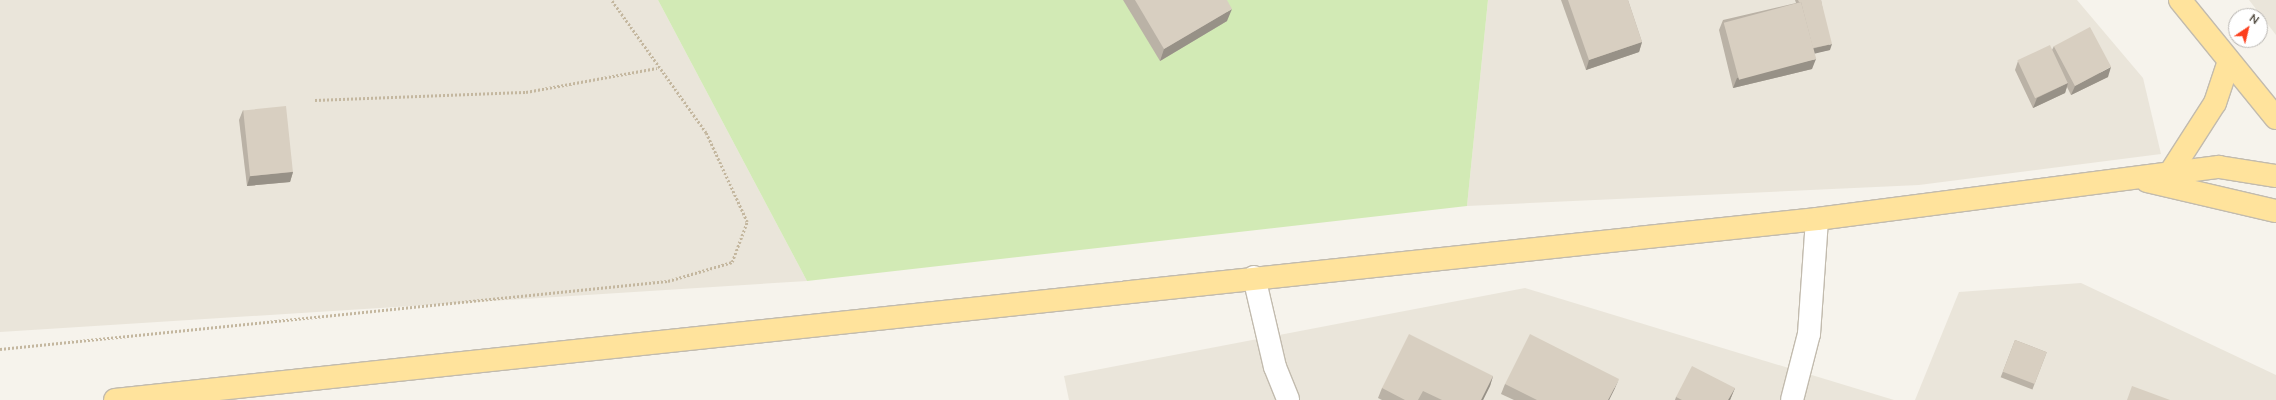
<!DOCTYPE html>
<style>
body{margin:0}
#map{position:relative;width:2276px;height:400px;overflow:hidden;background:#f6f3ec;font-family:Lato,sans-serif}
div>[style]{position:absolute}
[style*='--x']{left:calc(var(--x)*1px);top:calc(var(--y)*1px);width:calc(var(--w)*1px);rotate:calc(var(--a)*1deg)}
.residential>*{inset:0;background:#eae5da}
.green>*{inset:0;background:#d2eab5}
.path>*{height:2.5px;margin-top:-1.25px;transform-origin:0;background:repeating-linear-gradient(90deg,#c4b79f 0 2px,transparent 0 4px)}
.roads{filter:drop-shadow(1px 0 #c2bbae) drop-shadow(-1px 0 #c2bbae) drop-shadow(0 1px #c2bbae) drop-shadow(0 -1px #c2bbae)}
.minor>*{height:22px;margin:-11px;padding:0 11px;transform-origin:11px;border-radius:11px;background:#fff}
.major>*{height:22px;margin:-11px;padding:0 11px;transform-origin:11px;border-radius:11px;background:#ffe39c}
.wall>*{inset:0;background:#bab2a6;transform-origin:0 0}
.shaded-wall>*{inset:0;background:#979187}
.building>*{inset:0;background:#d8cfc1;transform-origin:0 0}
span{translate:-50% -50%;white-space:nowrap;text-align:center;line-height:1.15;-webkit-text-stroke:3px #fff;paint-order:stroke}
.north{position:absolute;left:2228px;top:8px;width:40px;height:40px;box-sizing:border-box;background:#fff;border:1px solid #b7b4b0;border-radius:50%;rotate:35deg;font-size:11px;font-weight:700;line-height:16px;text-align:center;color:#4b4439}
.north::after{content:'';display:block;margin:auto;width:14px;height:18px;background:#fc3f1d;clip-path:polygon(50% 0,100% 100%,50% 72%,0 100%)}
</style>
<div id="map">
<div class="residential">
<i style="clip-path:polygon(0 0,658px 0,807px 281px,0 332px)"></i>
<i style="clip-path:polygon(1488px 0,2077px 0,2143px 78px,2161px 154px,1919px 185px,1467px 206px)"></i>
<i style="clip-path:polygon(2249px 0,2276px 0,2276px 35px)"></i>
<i style="clip-path:polygon(2081px 283px,2276px 375px,2276px 400px,1915px 400px,1959px 292px)"></i>
<i style="clip-path:polygon(1525px 288px,1894px 400px,1069px 400px,1064px 376px)"></i>
</div>
<div class="green">
<i style="clip-path:polygon(658px 0,1488px 0,1467px 206px,807px 281px)"></i>
</div>
<div class="path">
<i style="--x:315;--y:100;--w:211;--a:-2.2"></i>
<i style="--x:526;--y:92;--w:133;--a:-10.4"></i>
<i style="--x:0;--y:349;--w:671;--a:-5.81"></i>
<i style="--x:668;--y:281;--w:67;--a:-16.5"></i>
<i style="--x:732;--y:262;--w:43;--a:-69.4"></i>
<i style="--x:747;--y:222;--w:98;--a:-114.7"></i>
<i style="--x:706;--y:133;--w:163;--a:-125.5"></i>
</div>
<div class="roads">
<div class="minor">
<i style="--x:1254;--y:277;--w:92;--a:76.9"></i>
<i style="--x:1275;--y:367;--w:35;--a:68"></i>
<i style="--x:1792;--y:400;--w:68;--a:-75.6"></i>
<i style="--x:1809;--y:334;--w:115;--a:-86"></i>
</div>
<div class="major">
<i style="--x:2180;--y:0;--w:152;--a:50.9"></i>
<i style="--x:2170;--y:173;--w:83;--a:-57.3"></i>
<i style="--x:2215;--y:103;--w:44;--a:-71.6"></i>
<i style="--x:2147;--y:181;--w:132;--a:13.1"></i>
<i style="--x:115;--y:400;--w:1712;--a:-6.07"></i>
<i style="--x:1817;--y:219;--w:405;--a:-7.4"></i>
<i style="--x:2219;--y:167;--w:58;--a:9"></i>
</div>
</div>
<div class="wall">
<i style="clip-path:polygon(1123px 0,1227px 0,1227px 21px,1160px 61px)"></i>
<i style="clip-path:polygon(1561px 0,1628px 0,1642px 42px,1639px 52px,1586px 70px)"></i>
<i style="clip-path:polygon(1795px 0,1821px 0,1830px 50px,1814px 53px,1812px 69px,1733px 88px,1719px 30px,1723px 20px,1796px 3px)"></i>
<i style="clip-path:polygon(2054px 46px,2108px 77px,2071px 95px,2067px 87px,2065px 93px,2033px 108px,2015px 70px,2018px 61px,2052px 50px)"></i>
<i style="clip-path:polygon(243px 110px,293px 172px,290px 182px,247px 186px,239px 120px)"></i>
<i style="left:2015px;top:340px;width:34px;height:40px;rotate:21deg"></i>
<i style="clip-path:polygon(1493px 376px,1490px 386px,1483px 400px,1382px 400px,1378px 398px,1382px 388px)"></i>
<i style="clip-path:polygon(1505px 384px,1615px 388px,1609px 400px,1514px 400px,1501px 394px)"></i>
<i style="clip-path:polygon(1735px 388px,1730px 400px,1675px 400px,1676px 397px)"></i>
</div>
<div class="shaded-wall">
<i style="clip-path:polygon(1232px 9px,1227px 21px,1160px 61px,1164px 49px)"></i>
<i style="clip-path:polygon(1642px 42px,1639px 52px,1586px 70px,1589px 60px)"></i>
<i style="clip-path:polygon(1832px 44px,1830px 50px,1809px 55px,1811px 49px)"></i>
<i style="clip-path:polygon(1816px 59px,1812px 69px,1733px 88px,1737px 78px)"></i>
<i style="clip-path:polygon(2111px 67px,2108px 77px,2071px 95px,2075px 86px)"></i>
<i style="clip-path:polygon(2068px 83px,2065px 93px,2033px 108px,2037px 98px)"></i>
<i style="clip-path:polygon(293px 172px,290px 182px,247px 186px,250px 176px)"></i>
<i style="clip-path:polygon(1493px 376px,1490px 386px,1483px 400px,1481px 400px)"></i>
<i style="clip-path:polygon(1619px 379px,1615px 388px,1609px 400px,1608px 400px)"></i>
<i style="clip-path:polygon(1735px 388px,1730px 400px,1728px 400px)"></i>
</div>
<div class="building">
<i style="clip-path:polygon(1135px 0,1227px 0,1232px 9px,1164px 49px)"></i>
<i style="clip-path:polygon(1568px 0,1628px 0,1642px 42px,1589px 60px)"></i>
<i style="clip-path:polygon(1798px 0,1821px 0,1832px 44px,1813px 48px,1801px 2px,1799px 2px)"></i>
<i style="left:1801px;top:2px;width:59px;height:80px;rotate:75deg"></i>
<i style="left:2090px;top:27px;width:45px;height:41px;rotate:62deg"></i>
<i style="left:2050px;top:45px;width:42px;height:36px;rotate:65deg"></i>
<i style="left:286px;top:106px;width:66px;height:43px;rotate:84deg"></i>
<i style="clip-path:polygon(1409px 334px,1493px 376px,1481px 400px,1442px 400px,1423px 391px,1418px 400px,1405px 400px,1382px 388px)"></i>
<i style="clip-path:polygon(1530px 334px,1619px 379px,1608px 400px,1537px 400px,1505px 384px)"></i>
<i style="left:2015px;top:340px;width:34px;height:34px;rotate:21deg"></i>
<i style="clip-path:polygon(1692px 366px,1735px 388px,1728px 400px,1682px 400px,1676px 397px)"></i>
<i style="clip-path:polygon(2132px 386px,2170px 400px,2127px 400px)"></i>
</div>
<div class="north">N</div>
</div>
